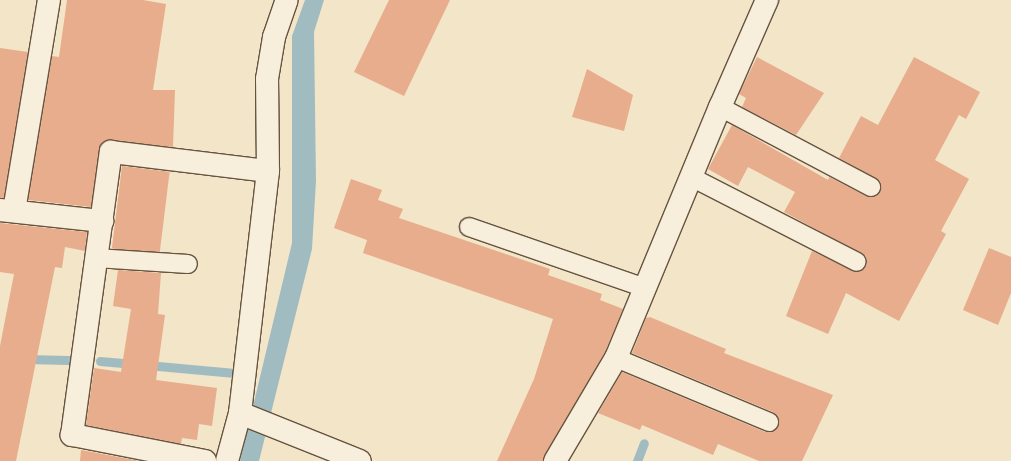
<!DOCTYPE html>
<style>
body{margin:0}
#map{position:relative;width:1011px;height:461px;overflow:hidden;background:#f2e5c8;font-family:"IM FELL Double Pica",serif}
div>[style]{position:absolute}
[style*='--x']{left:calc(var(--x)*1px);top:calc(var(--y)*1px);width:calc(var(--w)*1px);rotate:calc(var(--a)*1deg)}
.water>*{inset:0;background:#a0bcc1}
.stream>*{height:9px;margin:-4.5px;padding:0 4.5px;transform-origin:4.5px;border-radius:4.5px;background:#a0bcc1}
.building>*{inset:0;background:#e7ad8c;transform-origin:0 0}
.roads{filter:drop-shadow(1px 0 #665440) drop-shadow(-1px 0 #665440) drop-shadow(0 1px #665440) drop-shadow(0 -1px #665440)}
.lane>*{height:18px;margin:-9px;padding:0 9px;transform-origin:9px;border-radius:9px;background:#f7eedb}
.street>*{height:22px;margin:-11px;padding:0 11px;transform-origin:11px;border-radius:11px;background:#f7eedb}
span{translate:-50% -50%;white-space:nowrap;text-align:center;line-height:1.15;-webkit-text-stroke:3px #f7eedb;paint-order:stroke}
</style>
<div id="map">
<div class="water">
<i style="clip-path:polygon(305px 0,324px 0,314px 32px,316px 181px,312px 249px,259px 461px,240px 461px,292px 243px,292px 36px)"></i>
</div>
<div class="stream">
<i style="--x:25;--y:359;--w:43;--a:1.3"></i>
<i style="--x:100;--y:361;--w:34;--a:5"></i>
<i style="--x:147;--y:365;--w:88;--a:5.2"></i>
<i style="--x:637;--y:461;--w:19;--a:-69"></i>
</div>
<div class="building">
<i style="clip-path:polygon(67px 0,143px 0,166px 4px,153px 90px,175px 90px,173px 147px,106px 141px,99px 150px,91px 207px,28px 200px,52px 56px,59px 57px)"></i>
<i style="clip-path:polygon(389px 0,450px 0,404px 96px,354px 72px)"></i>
<i style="clip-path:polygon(0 48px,28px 52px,4px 198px,0 198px)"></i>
<i style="clip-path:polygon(757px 57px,824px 93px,796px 135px,742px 107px,746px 98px,739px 94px)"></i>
<i style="clip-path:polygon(914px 57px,980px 92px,966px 119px,959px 115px,935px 160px,969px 179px,941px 231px,946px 234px,899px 321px,846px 293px,828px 334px,786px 316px,812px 251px,857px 272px,866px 266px,866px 256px,784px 212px,795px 192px,748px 167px,738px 186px,708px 169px,732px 125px,828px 180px,829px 177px,866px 196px,876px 196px,881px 187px,880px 181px,839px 158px,861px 116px,878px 125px)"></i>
<i style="clip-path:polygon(587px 69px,633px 95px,624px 131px,572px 117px)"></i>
<i style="left:122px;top:166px;width:48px;height:83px;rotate:7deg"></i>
<i style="clip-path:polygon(351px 179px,382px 190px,378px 200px,403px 209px,399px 218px,550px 269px,548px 275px,602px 294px,600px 300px,623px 309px,605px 352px,543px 461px,497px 461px,534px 379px,553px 319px,363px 253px,367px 240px,334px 228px)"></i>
<i style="clip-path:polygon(0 223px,87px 232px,85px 251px,65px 247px,62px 268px,55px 267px,16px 461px,0 461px,0 346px,14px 274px,0 272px)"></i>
<i style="clip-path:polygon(989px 248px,1011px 257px,1011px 293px,998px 325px,963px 310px)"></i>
<i style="clip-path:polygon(118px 270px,161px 273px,158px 314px,165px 315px,156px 380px,217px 388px,212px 426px,199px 424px,197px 440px,182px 438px,181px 444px,86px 425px,94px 368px,121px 372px,131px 309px,113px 306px)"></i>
<i style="clip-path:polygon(650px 317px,726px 349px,724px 353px,833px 395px,802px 461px,759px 461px,718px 444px,713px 455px,642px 425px,640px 430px,598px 413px,622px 372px,765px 432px,771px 432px,778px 426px,779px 420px,773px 412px,632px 353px,646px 318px)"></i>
<i style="clip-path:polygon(81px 450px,140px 461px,80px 461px)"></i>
</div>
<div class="roads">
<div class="lane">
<i style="--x:720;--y:107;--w:171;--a:27.9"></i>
<i style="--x:691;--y:177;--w:186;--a:27.1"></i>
<i style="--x:469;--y:227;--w:186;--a:19.1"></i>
<i style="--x:96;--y:258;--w:92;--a:3.7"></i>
<i style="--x:616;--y:358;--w:166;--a:22.7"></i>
</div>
<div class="street">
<i style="--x:0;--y:210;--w:103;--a:6.2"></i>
<i style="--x:14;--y:211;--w:214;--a:-80.6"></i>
<i style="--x:240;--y:413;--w:129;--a:21.8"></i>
<i style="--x:205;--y:461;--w:136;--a:-168.9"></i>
<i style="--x:72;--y:435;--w:286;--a:-82.2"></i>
<i style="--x:111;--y:152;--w:158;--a:6.9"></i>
<i style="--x:227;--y:461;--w:50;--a:-74.8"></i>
<i style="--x:240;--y:413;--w:244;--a:-83.4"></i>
<i style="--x:268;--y:171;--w:92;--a:-90.6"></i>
<i style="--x:267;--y:79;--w:43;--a:-80.5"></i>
<i style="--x:274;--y:37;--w:39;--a:-71"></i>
<i style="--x:555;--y:461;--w:120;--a:-59.4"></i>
<i style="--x:616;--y:358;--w:272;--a:-67.5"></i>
<i style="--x:720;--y:107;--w:117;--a:-66.3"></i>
</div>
</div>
</div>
